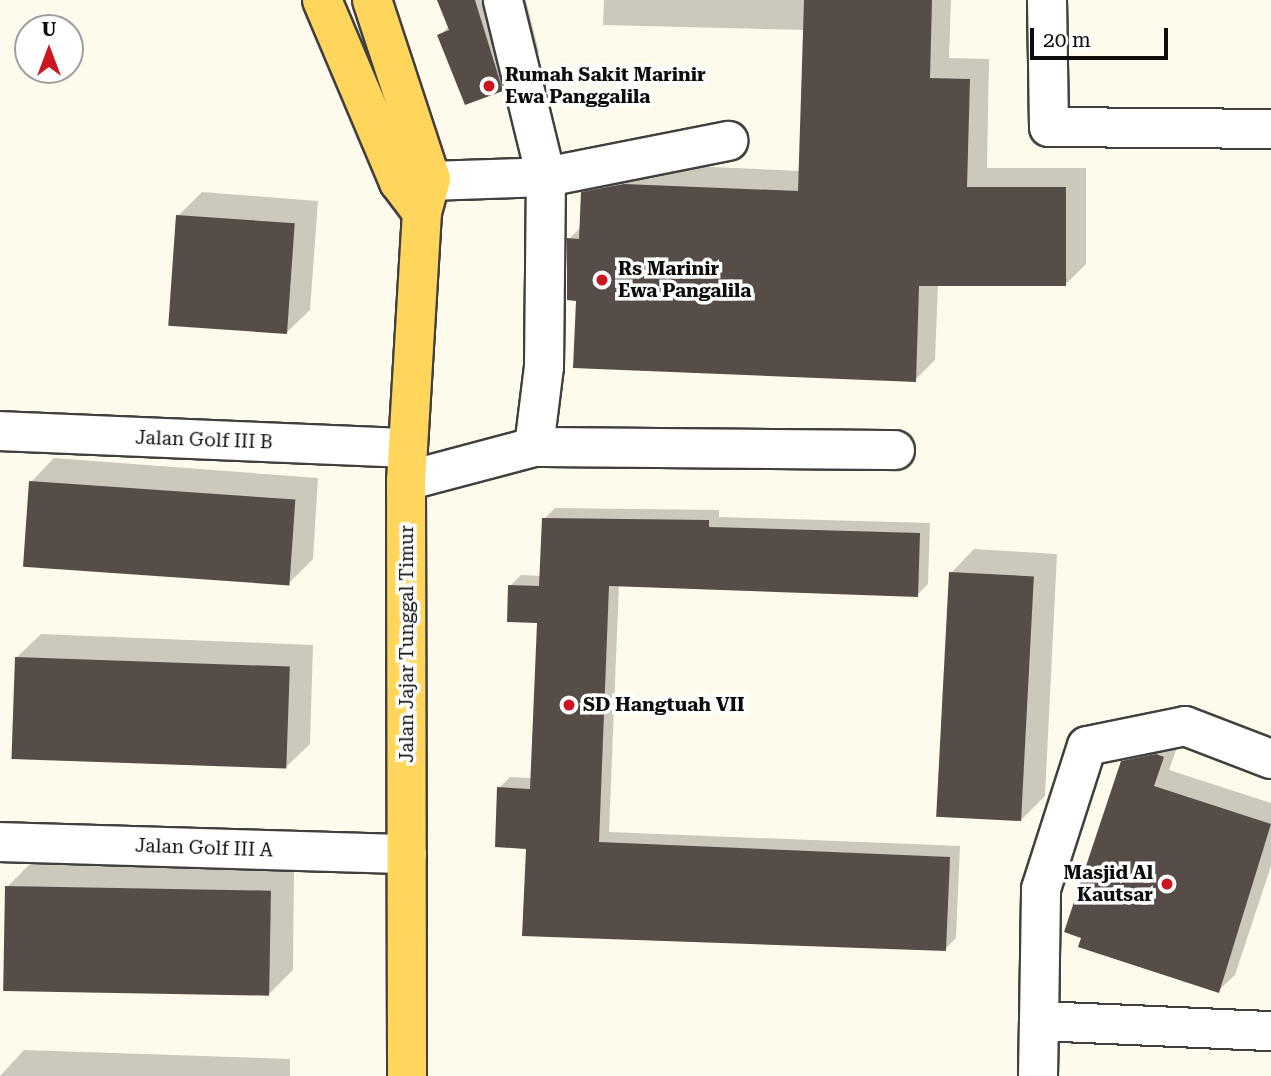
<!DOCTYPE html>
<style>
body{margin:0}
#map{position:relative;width:1271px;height:1076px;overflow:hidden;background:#fffbec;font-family:"Roboto Serif",serif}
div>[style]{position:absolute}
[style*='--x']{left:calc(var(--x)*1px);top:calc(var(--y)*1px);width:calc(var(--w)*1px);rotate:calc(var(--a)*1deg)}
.shadow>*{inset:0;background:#0003}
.building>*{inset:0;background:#564d48;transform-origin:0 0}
.roads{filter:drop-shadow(2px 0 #404040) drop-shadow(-2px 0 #404040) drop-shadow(0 2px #404040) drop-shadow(0 -2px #404040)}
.minor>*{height:38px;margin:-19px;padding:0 19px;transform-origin:19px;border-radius:19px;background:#fff}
.major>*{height:38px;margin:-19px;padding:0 19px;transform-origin:19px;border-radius:19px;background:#ffd55c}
.dots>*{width:19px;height:19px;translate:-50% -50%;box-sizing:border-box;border:4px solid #fff;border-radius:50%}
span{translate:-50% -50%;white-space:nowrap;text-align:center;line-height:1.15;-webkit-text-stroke:7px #fff;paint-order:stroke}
.poi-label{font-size:19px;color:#0d0d0d;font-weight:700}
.left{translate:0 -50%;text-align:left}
.right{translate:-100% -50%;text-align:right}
.street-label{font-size:19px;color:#0d0d0d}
.north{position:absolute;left:14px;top:14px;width:70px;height:70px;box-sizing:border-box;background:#fff;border:2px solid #9e9e9e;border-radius:50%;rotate:0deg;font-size:19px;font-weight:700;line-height:28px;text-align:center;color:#0d0d0d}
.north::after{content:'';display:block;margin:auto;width:24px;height:32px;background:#cb1621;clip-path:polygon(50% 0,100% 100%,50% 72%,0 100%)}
.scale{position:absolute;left:1030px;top:28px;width:138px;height:32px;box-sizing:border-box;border:4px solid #0d0d0d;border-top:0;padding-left:9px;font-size:21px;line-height:24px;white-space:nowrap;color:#0d0d0d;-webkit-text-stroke:5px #fff;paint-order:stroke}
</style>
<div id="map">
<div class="shadow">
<i style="clip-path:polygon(437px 0,526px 0,539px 52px,502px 89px,439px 36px,449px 26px)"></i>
<i style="clip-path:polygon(604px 0,951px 0,949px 58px,989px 59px,987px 168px,1086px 168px,1086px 264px,1065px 285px,938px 285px,935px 360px,915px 380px,577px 299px,569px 239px,581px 227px,582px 193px,603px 173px,645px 164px,801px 171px,805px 30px,603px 25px)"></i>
<i style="clip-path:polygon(202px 192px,318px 201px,310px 310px,286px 333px,178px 216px)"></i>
<i style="clip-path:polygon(54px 458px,318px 478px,313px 559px,289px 583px,31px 482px)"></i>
<i style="clip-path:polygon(555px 508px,719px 510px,719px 517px,930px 523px,928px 584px,917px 595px,619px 584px,609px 832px,960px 846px,956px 938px,945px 949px,527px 847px,499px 788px,510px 777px,532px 778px,539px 621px,510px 586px,521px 575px,541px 576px,544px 519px)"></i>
<i style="clip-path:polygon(974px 549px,1057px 554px,1045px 796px,1021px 820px,951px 573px)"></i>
<i style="clip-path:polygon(41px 634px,313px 645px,310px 744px,286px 767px,17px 657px)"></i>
<i style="clip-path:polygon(1179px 742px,1169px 770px,1271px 803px,1271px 866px,1235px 975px,1218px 991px,1123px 762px,1140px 746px)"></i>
<i style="clip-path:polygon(31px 863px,294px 868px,293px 970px,270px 993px,7px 887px)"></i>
<i style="clip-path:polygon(24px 1050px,290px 1059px,290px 1076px,0 1076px)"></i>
</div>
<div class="building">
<i style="clip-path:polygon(437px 0,475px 0,503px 91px,465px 105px,437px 35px,449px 30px)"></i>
<i style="clip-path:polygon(804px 0,932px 0,930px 78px,970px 79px,967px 187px,1066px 187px,1066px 286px,919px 286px,916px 382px,573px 368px,576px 301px,567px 300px,567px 238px,579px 239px,581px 192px,624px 184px,798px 191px)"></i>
<i style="left:176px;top:215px;width:119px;height:111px;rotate:4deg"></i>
<i style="left:29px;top:481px;width:267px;height:86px;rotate:4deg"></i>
<i style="clip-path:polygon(542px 518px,709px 520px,709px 527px,920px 533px,918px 597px,609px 586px,599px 842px,950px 857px,946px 951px,522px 936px,526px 849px,495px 847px,497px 787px,530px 789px,537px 623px,507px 622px,508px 585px,539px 586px)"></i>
<i style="left:949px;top:572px;width:85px;height:245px;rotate:3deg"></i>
<i style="left:15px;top:657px;width:275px;height:102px;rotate:2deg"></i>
<i style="clip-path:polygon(1156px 754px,1164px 757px,1154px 786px,1271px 824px,1219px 993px,1078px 947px,1081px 938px,1064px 932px,1121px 761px)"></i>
<i style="left:5px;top:886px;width:266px;height:105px;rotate:1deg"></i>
</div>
<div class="roads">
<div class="minor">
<i style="--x:1047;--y:0;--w:127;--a:89.1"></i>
<i style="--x:1049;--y:127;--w:222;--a:0.5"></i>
<i style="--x:399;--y:182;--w:147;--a:-1.9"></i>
<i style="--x:546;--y:177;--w:186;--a:-11.2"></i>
<i style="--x:0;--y:431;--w:408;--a:2.4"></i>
<i style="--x:534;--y:447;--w:361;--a:0.5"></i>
<i style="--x:406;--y:481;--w:132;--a:-14.9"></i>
<i style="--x:534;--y:447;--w:81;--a:-82.9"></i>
<i style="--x:544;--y:367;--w:190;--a:-89.4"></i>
<i style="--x:546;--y:177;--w:182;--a:-103.7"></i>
<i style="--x:0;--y:842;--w:407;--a:1.7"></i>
<i style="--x:1039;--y:1021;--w:132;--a:-89.1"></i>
<i style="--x:1041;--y:889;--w:150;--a:-72.2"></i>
<i style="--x:1087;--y:746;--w:100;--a:-11.5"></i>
<i style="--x:1185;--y:726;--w:92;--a:21"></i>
<i style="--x:1038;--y:1076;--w:55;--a:-89"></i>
<i style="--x:1039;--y:1021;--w:232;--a:2.5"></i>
</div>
<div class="major">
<i style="--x:322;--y:0;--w:198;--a:67.1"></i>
<i style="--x:399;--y:182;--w:38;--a:53"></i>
<i style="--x:372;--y:0;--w:188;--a:71.8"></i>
<i style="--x:431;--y:179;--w:34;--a:105"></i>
<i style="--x:422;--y:212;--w:269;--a:93.4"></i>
<i style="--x:406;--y:481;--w:595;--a:89.9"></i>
</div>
</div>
<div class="dots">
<i style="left:489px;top:86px;background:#cb1621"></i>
<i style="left:602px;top:280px;background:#cb1621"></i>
<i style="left:569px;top:705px;background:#cb1621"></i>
<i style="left:1167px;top:884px;background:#cb1621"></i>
</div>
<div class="poi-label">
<span class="left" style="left:505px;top:86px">Rumah Sakit Marinir<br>Ewa Panggalila</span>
<span class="left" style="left:618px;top:280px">Rs Marinir<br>Ewa Pangalila</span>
<span class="left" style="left:583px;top:705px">SD Hangtuah VII</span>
<span class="right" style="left:1153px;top:884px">Masjid Al<br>Kautsar</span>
</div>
<div class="street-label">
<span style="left:204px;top:440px;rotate:2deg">Jalan Golf III B</span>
<span style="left:407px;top:644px;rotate:-90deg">Jalan Jajar Tunggal Timur</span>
<span style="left:204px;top:848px;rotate:2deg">Jalan Golf III A</span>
</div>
<div class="north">U</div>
<div class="scale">20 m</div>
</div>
